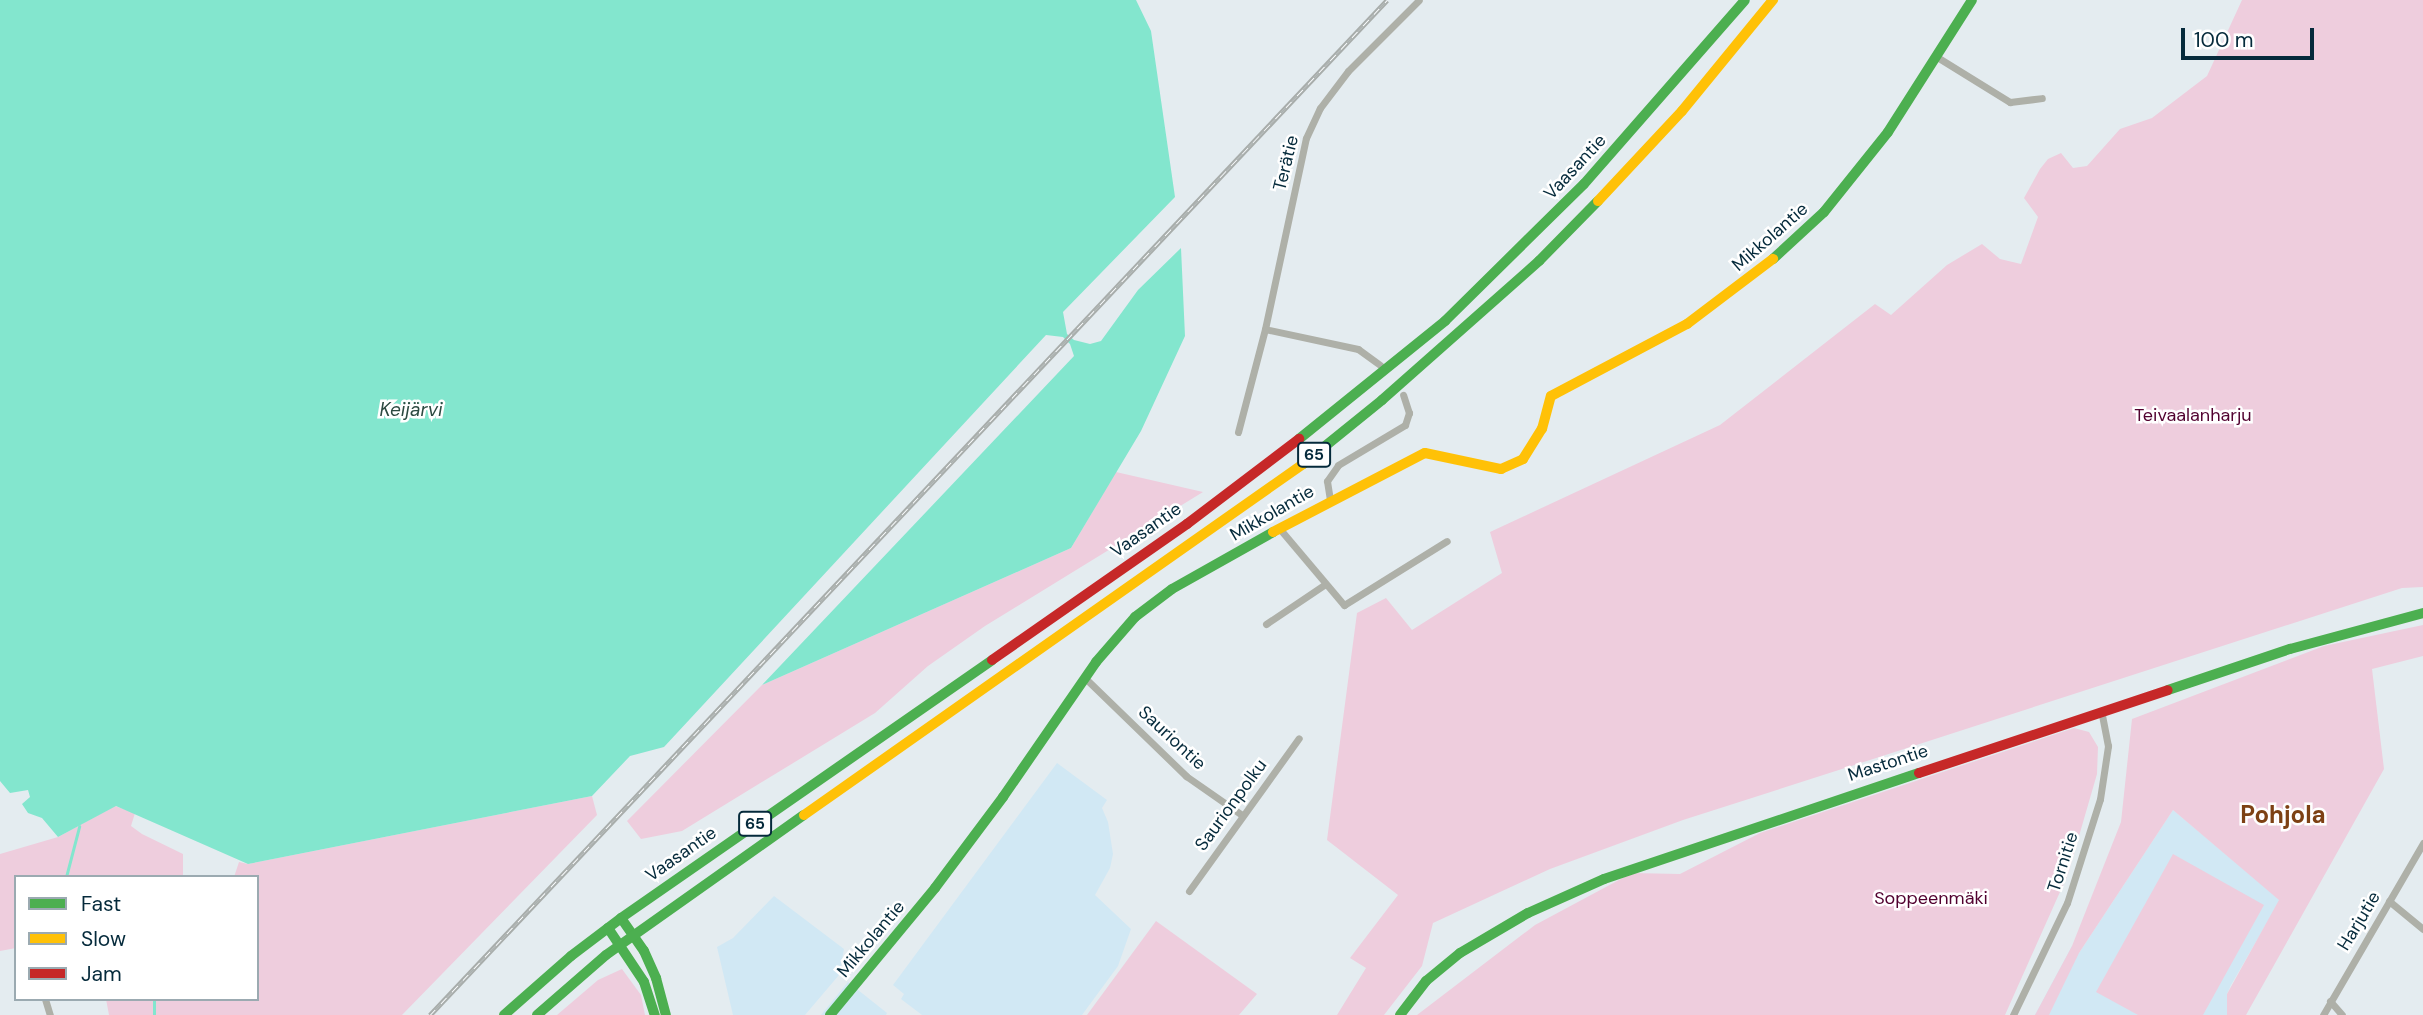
<!DOCTYPE html>
<meta charset="utf-8">
<style>
body{margin:0}
#map{position:relative;width:2423px;height:1015px;overflow:hidden;background:#e4ecf0;font-family:"DM Sans",sans-serif}
div>[style]{position:absolute}
[style*='--x']{left:calc(var(--x)*1px);top:calc(var(--y)*1px);width:calc(var(--w)*1px);rotate:calc(var(--a)*1deg)}
.built>*{inset:0;background:#d1e8f4}
.green>*{inset:0;background:#eecddd}
.water>*{inset:0;background:#83e6ce}
.stream>*{height:2.5px;margin:-1.25px;padding:0 1.25px;transform-origin:1.25px;border-radius:1.25px;background:#83e6ce}
.street>*{height:7px;margin:-3.5px;padding:0 3.5px;transform-origin:3.5px;border-radius:3.5px;background:#aeb0a8}
.fast>*{height:10px;margin:-5px;padding:0 5px;transform-origin:5px;border-radius:5px;background:#4caf50}
.slow>*{height:10px;margin:-5px;padding:0 5px;transform-origin:5px;border-radius:5px;background:#ffc107}
.jam>*{height:10px;margin:-5px;padding:0 5px;transform-origin:5px;border-radius:5px;background:#c62828}
.rail>*{height:5px;margin-top:-2.5px;transform-origin:0;background:repeating-linear-gradient(90deg,#fff 0 8px,#a8adab 0 16px);box-sizing:border-box;border-block:2px solid #a8adab}
span{translate:-50% -50%;white-space:nowrap;text-align:center;line-height:1.15;-webkit-text-stroke:5px #fff;paint-order:stroke}
.shield-label span{padding:2px 5px;background:#fff;border:2px solid;border-radius:5px;-webkit-text-stroke-width:0}
.shield-label{font-size:16px;color:#052a3b;font-weight:700}
.street-label{font-size:18px;color:#052a3b}
.park-label{font-size:18px;color:#51012f}
.water-label{font-size:19px;color:#2c4a41;font-style:italic}
.district-label{font-size:24px;color:#7d4114;font-weight:700}
.legend{position:absolute;left:14px;top:875px;width:245px;height:126px;box-sizing:border-box;background:#fff;border:2px solid #9baab1;margin:0;padding:9px 12px;list-style:none;font-size:21px;color:#052a3b}
.legend li{display:flex;align-items:center;gap:14px;height:35px}
.legend b{width:35px;border:2px solid #9baab1}
.scale{position:absolute;left:2181px;top:28px;width:133px;height:32px;box-sizing:border-box;border:4px solid #052a3b;border-top:0;padding-left:9px;font-size:21px;line-height:24px;white-space:nowrap;color:#052a3b;-webkit-text-stroke:5px #fff;paint-order:stroke}
</style>
<div id="map">
<div class="built">
<i style="clip-path:polygon(1057px 763px,1107px 800px,1102px 808px,1108px 822px,1113px 854px,1110px 868px,1095px 895px,1131px 929px,1118px 966px,1082px 1015px,922px 1015px,901px 999px,904px 994px,893px 985px)"></i>
<i style="clip-path:polygon(2173px 810px,2280px 900px,2231px 985px,2227px 994px,2227px 1015px,2035px 1015px,2072px 946px,2079px 953px)"></i>
<i style="clip-path:polygon(774px 896px,844px 949px,839px 975px,805px 1015px,733px 1015px,717px 947px,733px 938px)"></i>
<i style="clip-path:polygon(848px 982px,887px 1013px,886px 1015px,821px 1015px)"></i>
</div>
<div class="green">
<i style="clip-path:polygon(2242px 0,2423px 0,2423px 587px,2402px 588px,1870px 760px,1683px 820px,1550px 869px,1433px 923px,1422px 966px,1384px 1015px,1337px 1015px,1366px 968px,1350px 958px,1398px 895px,1327px 840px,1357px 613px,1386px 598px,1412px 630px,1502px 573px,1490px 532px,1720px 425px,1875px 304px,1891px 315px,1947px 265px,1982px 244px,2000px 259px,2021px 264px,2038px 217px,2024px 198px,2040px 169px,2048px 159px,2061px 153px,2073px 168px,2087px 166px,2120px 129px,2152px 118px,2207px 76px)"></i>
<i style="clip-path:polygon(1116px 472px,1203px 492px,985px 626px,928px 666px,875px 713px,682px 831px,641px 839px,627px 821px,762px 685px,1071px 548px)"></i>
<i style="clip-path:polygon(2423px 625px,2423px 656px,2372px 669px,2384px 769px,2246px 1015px,2227px 1015px,2227px 994px,2279px 900px,2173px 810px,2079px 953px,2049px 1015px,2035px 1015px,2072px 946px,2121px 822px,2132px 719px,2324px 646px)"></i>
<i style="clip-path:polygon(2074px 728px,2089px 732px,2098px 747px,2097px 774px,2068px 874px,2005px 1015px,1417px 1015px,1535px 925px,1632px 873px,1680px 874px,1760px 833px)"></i>
<i style="clip-path:polygon(592px 796px,597px 815px,402px 1015px,109px 1015px,106px 999px,257px 999px,257px 877px,234px 877px,239px 862px,248px 864px)"></i>
<i style="clip-path:polygon(115px 806px,135px 813px,131px 826px,142px 834px,183px 854px,183px 877px,16px 877px,16px 948px,0 951px,0 854px,58px 837px)"></i>
<i style="clip-path:polygon(2173px 854px,2264px 905px,2203px 1015px,2138px 1015px,2096px 992px)"></i>
<i style="clip-path:polygon(1156px 921px,1257px 994px,1239px 1015px,1087px 1015px)"></i>
<i style="clip-path:polygon(622px 969px,641px 995px,645px 1015px,557px 1015px,598px 980px)"></i>
</div>
<div class="water">
<i style="clip-path:polygon(0 0,1136px 0,1151px 31px,1175px 197px,1063px 312px,1067px 334px,1074px 340px,1090px 344px,1101px 341px,1138px 290px,1181px 248px,1185px 336px,1141px 431px,1071px 548px,762px 685px,1074px 356px,1070px 344px,1063px 337px,1046px 335px,664px 747px,630px 756px,592px 796px,248px 864px,116px 806px,58px 837px,42px 818px,28px 813px,22px 804px,30px 797px,28px 790px,10px 793px,0 781px)"></i>
</div>
<div class="stream">
<i style="--x:66;--y:877;--w:52;--a:-75.4"></i>
<i style="--x:154;--y:1015;--w:16;--a:-90"></i>
</div>
<div class="street">
<i style="--x:1937;--y:57;--w:86;--a:31.7"></i>
<i style="--x:2010;--y:102;--w:32;--a:-7"></i>
<i style="--x:1380;--y:365;--w:27;--a:-144"></i>
<i style="--x:1358;--y:349;--w:95;--a:-167.9"></i>
<i style="--x:1265;--y:329;--w:195;--a:-77.9"></i>
<i style="--x:1306;--y:138;--w:33;--a:-65"></i>
<i style="--x:1320;--y:108;--w:46;--a:-52.9"></i>
<i style="--x:1348;--y:71;--w:100;--a:-45"></i>
<i style="--x:1238;--y:432;--w:106;--a:-75.3"></i>
<i style="--x:1330;--y:500;--w:19;--a:-99"></i>
<i style="--x:1327;--y:481;--w:19;--a:-55"></i>
<i style="--x:1338;--y:465;--w:78;--a:-30.8"></i>
<i style="--x:1405;--y:425;--w:13;--a:-72"></i>
<i style="--x:1409;--y:413;--w:19;--a:-108"></i>
<i style="--x:1279;--y:528;--w:101;--a:49.8"></i>
<i style="--x:1344;--y:605;--w:121;--a:-31.9"></i>
<i style="--x:1266;--y:624;--w:70;--a:-33.9"></i>
<i style="--x:1085;--y:678;--w:141;--a:44.1"></i>
<i style="--x:1186;--y:776;--w:68;--a:34.9"></i>
<i style="--x:1189;--y:891;--w:188;--a:-54.3"></i>
<i style="--x:2389;--y:901;--w:44;--a:39.5"></i>
<i style="--x:45;--y:999;--w:17;--a:73"></i>
<i style="--x:2330;--y:1001;--w:18;--a:49"></i>
<i style="--x:2013;--y:1015;--w:124;--a:-64.3"></i>
<i style="--x:2067;--y:903;--w:109;--a:-72.4"></i>
<i style="--x:2100;--y:799;--w:54;--a:-81.4"></i>
<i style="--x:2108;--y:746;--w:36;--a:-101"></i>
<i style="--x:2323;--y:1015;--w:199;--a:-59.8"></i>
</div>
<div class="fast">
<i style="--x:1773;--y:259;--w:69;--a:-42.7"></i>
<i style="--x:1824;--y:212;--w:102;--a:-51.3"></i>
<i style="--x:1888;--y:132;--w:156;--a:-57.5"></i>
<i style="--x:1299;--y:439;--w:188;--a:-38.9"></i>
<i style="--x:1445;--y:321;--w:195;--a:-44.6"></i>
<i style="--x:1584;--y:184;--w:244;--a:-48.8"></i>
<i style="--x:1303;--y:464;--w:102;--a:-39"></i>
<i style="--x:1382;--y:400;--w:210;--a:-41.5"></i>
<i style="--x:1539;--y:261;--w:84;--a:-45.5"></i>
<i style="--x:2168;--y:690;--w:129;--a:-18.6"></i>
<i style="--x:2290;--y:649;--w:138;--a:-15.1"></i>
<i style="--x:621;--y:918;--w:40;--a:55.1"></i>
<i style="--x:644;--y:951;--w:30;--a:66"></i>
<i style="--x:656;--y:978;--w:38;--a:75"></i>
<i style="--x:608;--y:928;--w:65;--a:56.3"></i>
<i style="--x:644;--y:982;--w:35;--a:72"></i>
<i style="--x:504;--y:1015;--w:89;--a:-41.4"></i>
<i style="--x:571;--y:956;--w:63;--a:-37.2"></i>
<i style="--x:621;--y:918;--w:452;--a:-34.8"></i>
<i style="--x:537;--y:1015;--w:91;--a:-41"></i>
<i style="--x:606;--y:955;--w:242;--a:-35.3"></i>
<i style="--x:830;--y:1015;--w:165;--a:-50.4"></i>
<i style="--x:935;--y:888;--w:114;--a:-53.2"></i>
<i style="--x:1003;--y:797;--w:164;--a:-55.4"></i>
<i style="--x:1096;--y:662;--w:60;--a:-49.1"></i>
<i style="--x:1135;--y:617;--w:46;--a:-37.1"></i>
<i style="--x:1172;--y:589;--w:116;--a:-29.4"></i>
<i style="--x:1400;--y:1015;--w:43;--a:-52.6"></i>
<i style="--x:1426;--y:981;--w:44;--a:-39.5"></i>
<i style="--x:1460;--y:953;--w:79;--a:-30.5"></i>
<i style="--x:1528;--y:913;--w:83;--a:-24.1"></i>
<i style="--x:1604;--y:879;--w:332;--a:-18.6"></i>
</div>
<div class="slow">
<i style="--x:1598;--y:201;--w:123;--a:-47"></i>
<i style="--x:1682;--y:111;--w:144;--a:-50.7"></i>
<i style="--x:1273;--y:532;--w:171;--a:-27.5"></i>
<i style="--x:1425;--y:453;--w:78;--a:11.9"></i>
<i style="--x:1501;--y:469;--w:24;--a:-24"></i>
<i style="--x:1523;--y:459;--w:36;--a:-58"></i>
<i style="--x:1542;--y:429;--w:34;--a:-75"></i>
<i style="--x:1551;--y:396;--w:154;--a:-27.9"></i>
<i style="--x:1687;--y:324;--w:108;--a:-37.1"></i>
<i style="--x:804;--y:815;--w:610;--a:-35.12"></i>
</div>
<div class="jam">
<i style="--x:992;--y:660;--w:238;--a:-34.9"></i>
<i style="--x:1187;--y:524;--w:141;--a:-37.2"></i>
<i style="--x:1919;--y:773;--w:262;--a:-18.4"></i>
</div>
<div class="rail">
<i style="--x:430;--y:1015;--w:1395;--a:-46.68"></i>
</div>
<div class="shield-label">
<span style="left:1314px;top:455px">65</span>
<span style="left:755px;top:824px">65</span>
</div>
<div class="street-label">
<span style="left:1286px;top:163px;rotate:-76deg">Terätie</span>
<span style="left:1575px;top:167px;rotate:-47deg">Vaasantie</span>
<span style="left:1770px;top:237px;rotate:-41deg">Mikkolantie</span>
<span style="left:1272px;top:513px;rotate:-30deg">Mikkolantie</span>
<span style="left:1146px;top:530px;rotate:-35deg">Vaasantie</span>
<span style="left:1172px;top:738px;rotate:43deg">Sauriontie</span>
<span style="left:1888px;top:763px;rotate:-18deg">Mastontie</span>
<span style="left:1231px;top:805px;rotate:-54deg">Saurionpolku</span>
<span style="left:681px;top:854px;rotate:-35deg">Vaasantie</span>
<span style="left:2063px;top:862px;rotate:-72deg">Tornitie</span>
<span style="left:2359px;top:921px;rotate:-59deg">Harjutie</span>
<span style="left:871px;top:939px;rotate:-50deg">Mikkolantie</span>
</div>
<div class="park-label">
<span style="left:2193px;top:415px">Teivaalanharju</span>
<span style="left:1931px;top:898px">Soppeenmäki</span>
</div>
<div class="water-label">
<span style="left:411px;top:410px">Keijärvi</span>
</div>
<div class="district-label">
<span style="left:2283px;top:815px">Pohjola</span>
</div>
<ul class="legend">
<li><b style="height:9px;background:#4caf50"></b>Fast</li>
<li><b style="height:9px;background:#ffc107"></b>Slow</li>
<li><b style="height:9px;background:#c62828"></b>Jam</li>
</ul>
<div class="scale">100 m</div>
</div>
